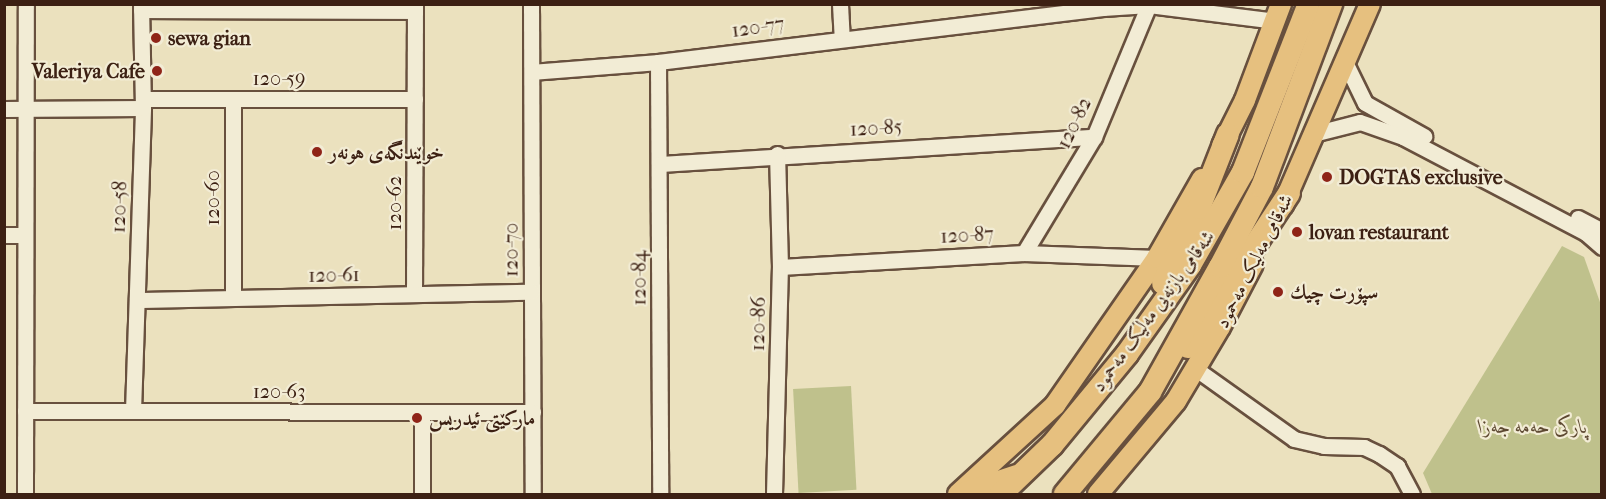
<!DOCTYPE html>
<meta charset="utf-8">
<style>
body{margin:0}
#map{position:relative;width:1606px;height:499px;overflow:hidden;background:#ebe1be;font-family:"IM FELL French Canon",Amiri,serif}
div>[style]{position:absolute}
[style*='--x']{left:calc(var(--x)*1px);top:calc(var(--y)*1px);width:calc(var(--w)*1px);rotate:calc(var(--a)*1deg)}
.green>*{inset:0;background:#bfc18c;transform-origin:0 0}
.roads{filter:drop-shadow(2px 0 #68503e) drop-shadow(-2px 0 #68503e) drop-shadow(0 2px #68503e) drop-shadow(0 -2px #68503e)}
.minor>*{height:15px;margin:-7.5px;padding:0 7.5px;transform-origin:7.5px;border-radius:7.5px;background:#f2ecd5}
.major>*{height:20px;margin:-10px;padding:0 10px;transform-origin:10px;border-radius:10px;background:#e6c07f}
.highway>*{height:22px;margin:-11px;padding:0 11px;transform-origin:11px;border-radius:11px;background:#e6c07f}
.dots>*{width:16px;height:16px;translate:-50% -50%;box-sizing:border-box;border:3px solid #f2ecd5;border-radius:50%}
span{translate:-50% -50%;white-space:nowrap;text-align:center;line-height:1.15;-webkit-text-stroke:4.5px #f2ecd5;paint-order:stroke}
.street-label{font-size:20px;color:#3c2013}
.poi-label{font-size:20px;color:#3c2013;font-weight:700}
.left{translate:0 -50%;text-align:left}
.right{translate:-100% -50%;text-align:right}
.park-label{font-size:20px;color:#5d4831;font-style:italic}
.frame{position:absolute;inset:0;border:6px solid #3c2013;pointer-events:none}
</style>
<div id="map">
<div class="green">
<i style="clip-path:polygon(1562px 246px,1584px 257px,1601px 305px,1601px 494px,1432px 494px,1423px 473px)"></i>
<i style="left:851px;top:386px;width:104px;height:58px;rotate:87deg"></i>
</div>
<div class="roads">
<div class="minor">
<i style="--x:531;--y:4;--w:490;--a:89.8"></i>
<i style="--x:840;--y:4;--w:33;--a:87"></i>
<i style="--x:141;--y:10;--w:274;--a:0.2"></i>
<i style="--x:658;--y:62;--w:432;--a:89.7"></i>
<i style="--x:1346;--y:64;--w:43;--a:64"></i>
<i style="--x:1365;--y:103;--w:68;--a:29.2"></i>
<i style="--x:532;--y:72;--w:126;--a:-4.5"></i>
<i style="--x:658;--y:62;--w:448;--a:-6.9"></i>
<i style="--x:1103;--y:8;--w:46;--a:-3.7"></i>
<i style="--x:1149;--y:5;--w:128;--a:7.2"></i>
<i style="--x:143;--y:99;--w:272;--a:0"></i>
<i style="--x:4;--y:109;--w:139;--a:-0.4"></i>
<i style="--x:1317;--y:133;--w:44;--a:-14.3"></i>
<i style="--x:1360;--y:122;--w:46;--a:19.2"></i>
<i style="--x:1403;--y:137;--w:207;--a:27.7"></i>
<i style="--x:1586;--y:233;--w:21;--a:41"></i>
<i style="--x:660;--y:164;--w:435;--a:-3.6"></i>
<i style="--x:1578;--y:218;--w:27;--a:28"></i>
<i style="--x:4;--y:235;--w:20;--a:0"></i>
<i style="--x:1024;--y:253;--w:135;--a:-58.9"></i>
<i style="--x:1094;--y:137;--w:144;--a:-67.5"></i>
<i style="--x:780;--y:267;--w:244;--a:-3.3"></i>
<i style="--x:1024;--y:253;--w:133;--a:2.2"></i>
<i style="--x:414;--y:294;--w:290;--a:-89.8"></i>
<i style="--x:233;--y:298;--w:199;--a:-90"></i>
<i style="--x:137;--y:300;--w:395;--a:-1.2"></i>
<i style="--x:1196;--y:369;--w:120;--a:35.5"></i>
<i style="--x:1294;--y:439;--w:31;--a:13"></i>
<i style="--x:1324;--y:446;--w:40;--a:1.4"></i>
<i style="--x:1364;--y:447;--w:17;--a:25"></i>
<i style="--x:1379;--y:454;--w:22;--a:34"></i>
<i style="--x:1397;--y:466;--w:32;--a:62"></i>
<i style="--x:25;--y:411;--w:508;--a:0.11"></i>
<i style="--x:133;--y:411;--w:303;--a:-88.1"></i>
<i style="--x:143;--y:108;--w:104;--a:-91.1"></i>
<i style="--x:422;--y:412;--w:82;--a:90"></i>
<i style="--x:25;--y:494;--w:490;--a:-89.9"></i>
<i style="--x:774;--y:494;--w:227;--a:-88.5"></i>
<i style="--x:780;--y:267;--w:113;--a:-91.5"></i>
</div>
<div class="major">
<i style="--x:1222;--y:146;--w:51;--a:-63.4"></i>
<i style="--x:1245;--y:100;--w:103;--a:-69.4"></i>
<i style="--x:1283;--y:205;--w:219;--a:-66.6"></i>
<i style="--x:958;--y:494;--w:132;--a:-42.5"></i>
<i style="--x:1055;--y:405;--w:179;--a:-55.2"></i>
<i style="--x:1157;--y:258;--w:91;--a:-60.3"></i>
<i style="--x:1098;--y:494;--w:121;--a:-50"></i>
<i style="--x:1176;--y:401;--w:86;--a:-59.3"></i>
<i style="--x:1220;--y:327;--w:71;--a:-62.4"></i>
</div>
<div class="highway">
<i style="--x:1163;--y:283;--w:83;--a:-64.4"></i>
<i style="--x:1199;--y:208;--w:79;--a:-68.6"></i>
<i style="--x:1188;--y:347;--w:184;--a:-56.7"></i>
<i style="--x:963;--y:494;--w:57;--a:-18.4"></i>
<i style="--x:1001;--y:494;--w:71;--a:-43.9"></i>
<i style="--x:1052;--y:445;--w:118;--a:-50.5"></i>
<i style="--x:1127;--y:354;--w:109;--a:-54.7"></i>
<i style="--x:1190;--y:265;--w:107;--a:-60.3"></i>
<i style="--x:1243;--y:172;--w:180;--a:-68.6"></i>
<i style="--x:1065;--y:494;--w:133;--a:-50.2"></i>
<i style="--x:1150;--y:392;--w:143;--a:-60.8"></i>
<i style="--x:1220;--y:267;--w:90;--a:-62.3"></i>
<i style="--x:1262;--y:187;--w:196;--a:-69.3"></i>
</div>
</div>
<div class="dots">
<i style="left:156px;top:38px;background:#8f2418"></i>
<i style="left:157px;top:71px;background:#8f2418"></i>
<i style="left:317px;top:152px;background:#8f2418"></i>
<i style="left:1327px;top:177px;background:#8f2418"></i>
<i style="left:1297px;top:232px;background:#8f2418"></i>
<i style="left:1278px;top:292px;background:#8f2418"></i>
<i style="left:417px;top:418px;background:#8f2418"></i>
</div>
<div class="street-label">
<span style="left:758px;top:27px;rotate:-8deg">120-77</span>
<span style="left:279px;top:78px">120-59</span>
<span style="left:1074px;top:123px;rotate:-64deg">120-82</span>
<span style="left:876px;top:128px;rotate:-3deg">120-85</span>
<span style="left:212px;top:198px;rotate:-90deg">120-60</span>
<span style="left:394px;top:203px;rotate:-90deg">120-62</span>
<span style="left:119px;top:207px;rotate:-88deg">120-58</span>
<span style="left:967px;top:235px;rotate:-3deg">120-87</span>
<span style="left:511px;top:250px;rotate:-90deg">120-70</span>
<span style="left:1254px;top:261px;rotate:-63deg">شەقامی مەلیک مەحمود</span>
<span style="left:334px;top:275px;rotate:-1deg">120-61</span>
<span style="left:639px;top:278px;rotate:-90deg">120-84</span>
<span style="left:1153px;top:311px;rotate:-54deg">شەقامی بازنەیی مەلیک مەحمود</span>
<span style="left:758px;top:324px;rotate:-89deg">120-86</span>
<span style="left:279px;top:391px">120-63</span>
</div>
<div class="poi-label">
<span class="left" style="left:168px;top:38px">sewa gian</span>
<span class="right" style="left:145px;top:71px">Valeriya Cafe</span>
<span class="left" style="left:329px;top:152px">خوێندنگەی هونەر</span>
<span class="left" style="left:1339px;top:177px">DOGTAS exclusive</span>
<span class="left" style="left:1309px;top:232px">lovan restaurant</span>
<span class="left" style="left:1290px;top:292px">سپۆرت چيك</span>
<span class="left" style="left:429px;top:418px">مارکێتی ئیدریس</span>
</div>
<div class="park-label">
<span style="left:1533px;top:426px">پارکی حەمە جەزا</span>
</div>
<div class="frame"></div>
</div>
